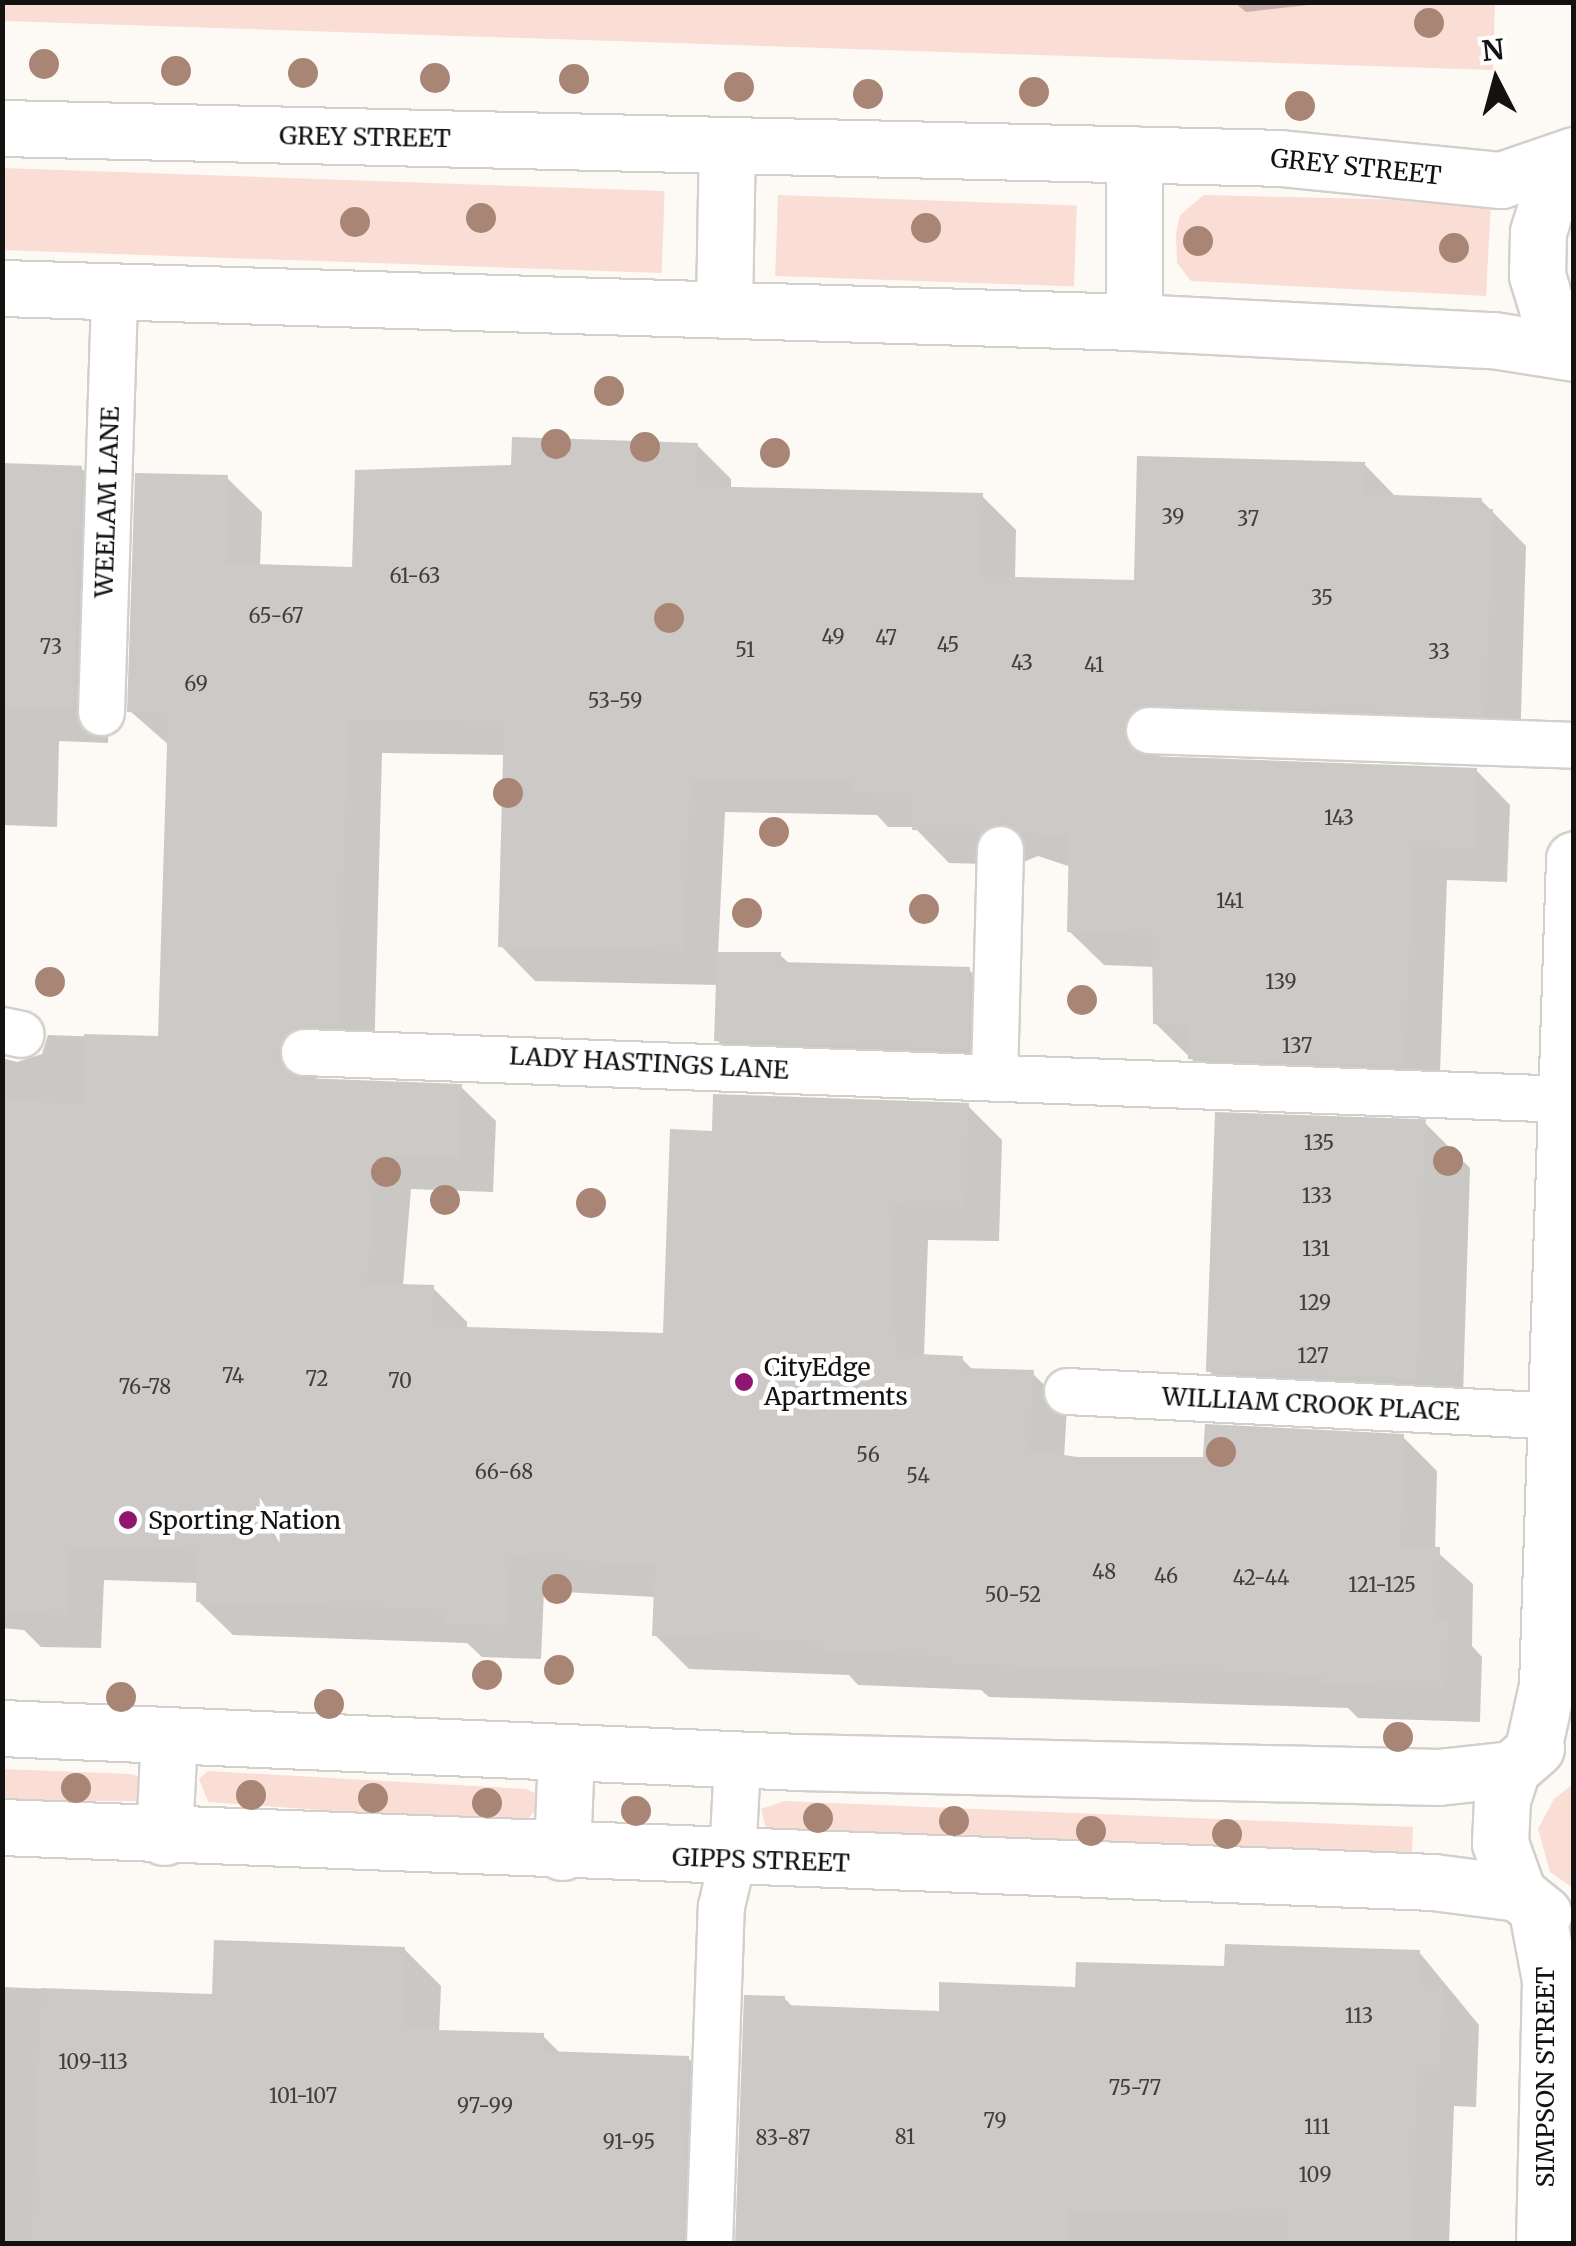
<!DOCTYPE html>
<style>
body{margin:0}
#map{position:relative;width:1576px;height:2246px;overflow:hidden;background:#fdfaf6;font-family:Merriweather,serif}
div>[style]{position:absolute}
[style*='--x']{left:calc(var(--x)*1px);top:calc(var(--y)*1px);width:calc(var(--w)*1px);rotate:calc(var(--a)*1deg)}
.green>*{inset:0;background:#faded5;transform-origin:0 0}
.shadow>*{inset:0;background:#0003}
.building>*{inset:0;background:#ccc9c6;transform-origin:0 0}
.roads{filter:drop-shadow(2px 0 #d3d0cc) drop-shadow(-2px 0 #d3d0cc) drop-shadow(0 2px #d3d0cc) drop-shadow(0 -2px #d3d0cc)}
.service>*{height:45px;margin:-22.5px;padding:0 22.5px;transform-origin:22.5px;border-radius:22.5px;background:#fff}
.minor>*{height:55px;margin:-27.5px;padding:0 27.5px;transform-origin:27.5px;border-radius:27.5px;background:#fff}
.trees>*{width:30px;height:30px;margin:-15px;border-radius:50%;background:#a98576}
.dots>*{width:28px;height:28px;translate:-50% -50%;box-sizing:border-box;border:5px solid #fff;border-radius:50%}
span{translate:-50% -50%;white-space:nowrap;text-align:center;line-height:1.15;-webkit-text-stroke:9px #fff;paint-order:stroke}
.number-label{font-size:20px;color:#41403e}
.number-label span{-webkit-text-stroke-width:0}
.street-label{font-size:25px;color:#131211}
.poi-label{font-size:25px;color:#131211}
.left{translate:0 -50%;text-align:left}
.frame{position:absolute;inset:0;border:5px solid #131211;pointer-events:none}
.north{position:absolute;left:1446px;top:30px;width:100px;height:100px;-webkit-text-stroke:8px #fff;paint-order:stroke;rotate:354deg;font-size:28px;font-weight:700;line-height:40px;text-align:center;color:#131211}
.north::after{content:'';display:block;margin:auto;width:35px;height:45px;background:#131211;clip-path:polygon(50% 0,100% 100%,50% 72%,0 100%)}
</style>
<div id="map">
<div class="green">
<i style="clip-path:polygon(3px 2px,1495px 2px,1495px 3px,1493px 70px,3px 21px)"></i>
<i style="left:3px;top:168px;width:662px;height:82px;rotate:2deg"></i>
<i style="left:778px;top:195px;width:299px;height:81px;rotate:2deg"></i>
<i style="clip-path:polygon(1204px 195px,1491px 202px,1486px 296px,1191px 281px,1177px 263px,1176px 233px,1180px 215px)"></i>
<i style="clip-path:polygon(3px 1769px,131px 1774px,140px 1777px,138px 1801px,3px 1801px)"></i>
<i style="clip-path:polygon(208px 1771px,526px 1789px,537px 1794px,538px 1806px,529px 1818px,467px 1821px,208px 1802px,199px 1779px)"></i>
<i style="clip-path:polygon(1573px 1784px,1574px 1784px,1573px 1888px,1550px 1872px,1538px 1829px,1554px 1799px)"></i>
<i style="clip-path:polygon(784px 1801px,1413px 1827px,1412px 1855px,766px 1829px,761px 1809px)"></i>
</div>
<div class="shadow">
<i style="clip-path:polygon(1234px 2px,1335px 2px,1246px 12px)"></i>
<i style="clip-path:polygon(697px 445px,731px 479px,731px 489px,982px 496px,1016px 530px,1015px 579px,1136px 583px,1364px 464px,1397px 498px,1481px 500px,1526px 546px,1520px 749px,1170px 741px,1159px 759px,1476px 770px,1510px 805px,1507px 882px,1447px 880px,1439px 1100px,1225px 1092px,1155px 1023px,1155px 967px,1104px 965px,1069px 931px,1071px 867px,1038px 856px,1016px 865px,949px 863px,914px 827px,888px 827px,877px 815px,725px 812px,718px 954px,780px 955px,790px 964px,969px 970px,986px 986px,983px 1066px,733px 1057px,717px 1040px,718px 985px,535px 981px,501px 946px,506px 755px,382px 753px,374px 1060px,327px 1062px,314px 1081px,461px 1087px,496px 1121px,493px 1192px,411px 1189px,403px 1286px,432px 1287px,467px 1322px,467px 1330px,666px 1336px,714px 1134px,968px 1106px,1002px 1140px,999px 1241px,928px 1240px,924px 1356px,961px 1358px,974px 1371px,1032px 1373px,1067px 1407px,1064px 1458px,1206px 1459px,1403px 1437px,1437px 1471px,1435px 1550px,1473px 1584px,1472px 1646px,1482px 1657px,1480px 1722px,1358px 1718px,1348px 1708px,989px 1697px,981px 1690px,858px 1685px,849px 1675px,689px 1669px,655px 1635px,656px 1597px,544px 1591px,541px 1659px,482px 1657px,467px 1643px,233px 1635px,198px 1601px,199px 1583px,104px 1580px,101px 1648px,41px 1647px,24px 1630px,2px 1628px,2px 1058px,17px 1062px,42px 1054px,48px 1035px,161px 1039px,170px 746px,130px 711px,227px 478px,262px 512px,260px 567px,354px 570px,514px 467px)"></i>
<i style="clip-path:polygon(2px 466px,81px 468px,116px 502px,108px 743px,59px 741px,57px 827px,3px 825px,2px 832px)"></i>
<i style="clip-path:polygon(1425px 1123px,1470px 1168px,1462px 1427px,1254px 1416px,1209px 1371px)"></i>
<i style="clip-path:polygon(404px 1949px,441px 1986px,439px 2033px,543px 2036px,561px 2054px,688px 2058px,725px 2095px,720px 2244px,2px 2244px,2px 1987px,214px 1996px)"></i>
<i style="clip-path:polygon(1419px 1952px,1479px 2025px,1476px 2107px,1454px 2106px,1449px 2244px,738px 2244px,784px 1998px,794px 2008px,941px 2014px,1226px 1969px)"></i>
</div>
<div class="building">
<i style="clip-path:polygon(512px 437px,698px 443px,696px 486px,983px 493px,981px 576px,1134px 580px,1137px 456px,1365px 462px,1364px 494px,1482px 498px,1481px 509px,1493px 509px,1486px 716px,1150px 704px,1136px 707px,1123px 728px,1126px 743px,1148px 756px,1477px 768px,1474px 849px,1414px 847px,1405px 1067px,1188px 1059px,1188px 1026px,1153px 1024px,1152px 935px,1067px 932px,1069px 835px,1020px 833px,1002px 823px,981px 832px,912px 830px,912px 794px,852px 793px,852px 782px,691px 779px,683px 951px,498px 947px,504px 722px,348px 720px,340px 1027px,293px 1028px,278px 1050px,281px 1065px,302px 1078px,462px 1084px,460px 1158px,377px 1156px,367px 1283px,434px 1285px,432px 1326px,663px 1333px,670px 1129px,712px 1131px,713px 1094px,969px 1103px,966px 1208px,895px 1206px,890px 1329px,897px 1329px,897px 1353px,963px 1356px,962px 1368px,1034px 1370px,1030px 1450px,1077px 1457px,1203px 1457px,1205px 1424px,1404px 1434px,1401px 1546px,1440px 1547px,1438px 1620px,1449px 1620px,1446px 1688px,1321px 1685px,1321px 1675px,952px 1664px,952px 1657px,822px 1651px,822px 1642px,652px 1636px,655px 1565px,511px 1557px,508px 1626px,445px 1624px,446px 1610px,196px 1602px,197px 1551px,70px 1546px,68px 1615px,2px 1613px,2px 1100px,83px 1104px,84px 1034px,158px 1036px,168px 714px,127px 712px,135px 473px,228px 475px,226px 563px,352px 567px,355px 470px,511px 465px)"></i>
<i style="left:2px;top:463px;width:80px;height:244px;rotate:2deg"></i>
<i style="clip-path:polygon(717px 952px,781px 952px,781px 962px,970px 967px,968px 1050px,714px 1041px)"></i>
<i style="left:1215px;top:1112px;width:211px;height:260px;rotate:2deg"></i>
<i style="clip-path:polygon(214px 1940px,405px 1947px,402px 2029px,544px 2033px,544px 2051px,689px 2056px,683px 2244px,31px 2244px,41px 1988px,212px 1994px)"></i>
<i style="clip-path:polygon(1225px 1944px,1420px 1950px,1419px 1984px,1443px 1986px,1440px 2071px,1418px 2071px,1412px 2244px,1287px 2244px,1288px 2216px,1068px 2210px,1067px 2244px,735px 2244px,744px 1995px,785px 1996px,785px 2005px,939px 2011px,939px 1982px,1075px 1987px,1076px 1962px,1224px 1966px)"></i>
</div>
<div class="roads">
<div class="service">
<i style="--x:101;--y:712;--w:421;--a:-88.2"></i>
<i style="--x:1149;--y:730;--w:425;--a:2"></i>
<i style="--x:2;--y:1030;--w:19;--a:12"></i>
<i style="--x:304;--y:1052;--w:1262;--a:2.13"></i>
<i style="--x:994;--y:1077;--w:228;--a:-88.5"></i>
<i style="--x:1067;--y:1391;--w:490;--a:2.9"></i>
<i style="--x:709;--y:2244;--w:338;--a:-88"></i>
<i style="--x:721;--y:1906;--w:48;--a:-76.8"></i>
<i style="--x:732;--y:1859;--w:100;--a:-87.1"></i>
</div>
<div class="minor">
<i style="--x:2;--y:128;--w:1278;--a:1.34"></i>
<i style="--x:1280;--y:158;--w:222;--a:5.7"></i>
<i style="--x:1501;--y:180;--w:77;--a:-18.9"></i>
<i style="--x:1134;--y:154;--w:168;--a:90"></i>
<i style="--x:1574;--y:158;--w:39;--a:126"></i>
<i style="--x:1551;--y:190;--w:44;--a:107.2"></i>
<i style="--x:1538;--y:232;--w:43;--a:91.3"></i>
<i style="--x:1537;--y:275;--w:45;--a:73.2"></i>
<i style="--x:1550;--y:318;--w:41;--a:54"></i>
<i style="--x:2;--y:288;--w:1133;--a:1.72"></i>
<i style="--x:1134;--y:322;--w:359;--a:2.9"></i>
<i style="--x:1493;--y:340;--w:82;--a:9.1"></i>
<i style="--x:724;--y:309;--w:164;--a:-89"></i>
<i style="--x:2;--y:1728;--w:800;--a:2.44"></i>
<i style="--x:801;--y:1762;--w:637;--a:1.35"></i>
<i style="--x:1438;--y:1777;--w:74;--a:-6.2"></i>
<i style="--x:1536;--y:1748;--w:32;--a:139"></i>
<i style="--x:1512;--y:1769;--w:32;--a:108"></i>
<i style="--x:1502;--y:1799;--w:44;--a:92.6"></i>
<i style="--x:1500;--y:1843;--w:53;--a:70.2"></i>
<i style="--x:1518;--y:1893;--w:33;--a:39"></i>
<i style="--x:1533;--y:1749;--w:65;--a:-77.5"></i>
<i style="--x:1547;--y:1686;--w:827;--a:-88.13"></i>
<i style="--x:2;--y:1827;--w:1432;--a:2.2"></i>
<i style="--x:1433;--y:1882;--w:86;--a:7.4"></i>
<i style="--x:164;--y:1837;--w:102;--a:-87.2"></i>
<i style="--x:562;--y:1852;--w:100;--a:-87.7"></i>
<i style="--x:1537;--y:1911;--w:70;--a:79.3"></i>
<i style="--x:1550;--y:1980;--w:264;--a:91.3"></i>
</div>
</div>
<div class="trees">
<i style="left:1429px;top:23px"></i>
<i style="left:44px;top:64px"></i>
<i style="left:176px;top:71px"></i>
<i style="left:303px;top:73px"></i>
<i style="left:435px;top:78px"></i>
<i style="left:574px;top:79px"></i>
<i style="left:739px;top:87px"></i>
<i style="left:1034px;top:92px"></i>
<i style="left:868px;top:94px"></i>
<i style="left:1300px;top:106px"></i>
<i style="left:481px;top:218px"></i>
<i style="left:355px;top:222px"></i>
<i style="left:926px;top:228px"></i>
<i style="left:1198px;top:241px"></i>
<i style="left:1454px;top:248px"></i>
<i style="left:609px;top:391px"></i>
<i style="left:556px;top:444px"></i>
<i style="left:645px;top:447px"></i>
<i style="left:775px;top:453px"></i>
<i style="left:669px;top:618px"></i>
<i style="left:508px;top:793px"></i>
<i style="left:774px;top:832px"></i>
<i style="left:924px;top:909px"></i>
<i style="left:747px;top:913px"></i>
<i style="left:50px;top:982px"></i>
<i style="left:1082px;top:1000px"></i>
<i style="left:1448px;top:1161px"></i>
<i style="left:386px;top:1172px"></i>
<i style="left:445px;top:1200px"></i>
<i style="left:591px;top:1203px"></i>
<i style="left:1221px;top:1452px"></i>
<i style="left:557px;top:1589px"></i>
<i style="left:559px;top:1670px"></i>
<i style="left:487px;top:1675px"></i>
<i style="left:121px;top:1697px"></i>
<i style="left:329px;top:1704px"></i>
<i style="left:1398px;top:1737px"></i>
<i style="left:76px;top:1788px"></i>
<i style="left:251px;top:1795px"></i>
<i style="left:373px;top:1798px"></i>
<i style="left:487px;top:1803px"></i>
<i style="left:636px;top:1811px"></i>
<i style="left:818px;top:1818px"></i>
<i style="left:954px;top:1821px"></i>
<i style="left:1091px;top:1831px"></i>
<i style="left:1227px;top:1834px"></i>
</div>
<div class="dots">
<i style="left:744px;top:1382px;background:#911572"></i>
<i style="left:128px;top:1520px;background:#911572"></i>
</div>
<div class="number-label">
<span style="left:1173px;top:516px">39</span>
<span style="left:1248px;top:518px">37</span>
<span style="left:415px;top:575px">61-63</span>
<span style="left:1322px;top:597px">35</span>
<span style="left:276px;top:615px">65-67</span>
<span style="left:833px;top:636px">49</span>
<span style="left:886px;top:637px">47</span>
<span style="left:948px;top:644px">45</span>
<span style="left:51px;top:646px">73</span>
<span style="left:745px;top:649px">51</span>
<span style="left:1439px;top:651px">33</span>
<span style="left:1022px;top:662px">43</span>
<span style="left:1094px;top:664px">41</span>
<span style="left:196px;top:683px">69</span>
<span style="left:615px;top:700px">53-59</span>
<span style="left:1339px;top:817px">143</span>
<span style="left:1230px;top:900px">141</span>
<span style="left:1281px;top:981px">139</span>
<span style="left:1297px;top:1045px">137</span>
<span style="left:1319px;top:1142px">135</span>
<span style="left:1317px;top:1195px">133</span>
<span style="left:1316px;top:1248px">131</span>
<span style="left:1315px;top:1302px">129</span>
<span style="left:1313px;top:1355px">127</span>
<span style="left:233px;top:1375px">74</span>
<span style="left:317px;top:1378px">72</span>
<span style="left:400px;top:1380px">70</span>
<span style="left:145px;top:1386px">76-78</span>
<span style="left:868px;top:1454px">56</span>
<span style="left:504px;top:1471px">66-68</span>
<span style="left:918px;top:1475px">54</span>
<span style="left:1104px;top:1571px">48</span>
<span style="left:1166px;top:1575px">46</span>
<span style="left:1261px;top:1577px">42-44</span>
<span style="left:1382px;top:1584px">121-125</span>
<span style="left:1013px;top:1594px">50-52</span>
<span style="left:1359px;top:2015px">113</span>
<span style="left:93px;top:2061px">109-113</span>
<span style="left:1135px;top:2087px">75-77</span>
<span style="left:303px;top:2095px">101-107</span>
<span style="left:485px;top:2105px">97-99</span>
<span style="left:995px;top:2120px">79</span>
<span style="left:1317px;top:2126px">111</span>
<span style="left:905px;top:2136px">81</span>
<span style="left:783px;top:2137px">83-87</span>
<span style="left:629px;top:2141px">91-95</span>
<span style="left:1315px;top:2174px">109</span>
</div>
<div class="street-label">
<span style="left:365px;top:137px;rotate:1deg">GREY STREET</span>
<span style="left:1356px;top:167px;rotate:6deg">GREY STREET</span>
<span style="left:107px;top:502px;rotate:-88deg">WEELAM LANE</span>
<span style="left:649px;top:1063px;rotate:3deg">LADY HASTINGS LANE</span>
<span style="left:1311px;top:1404px;rotate:3deg">WILLIAM CROOK PLACE</span>
<span style="left:761px;top:1860px;rotate:2deg">GIPPS STREET</span>
<span style="left:1545px;top:2077px;rotate:-90deg">SIMPSON STREET</span>
</div>
<div class="poi-label">
<span class="left" style="left:764px;top:1382px">CityEdge<br>Apartments</span>
<span class="left" style="left:148px;top:1520px">Sporting Nation</span>
</div>
<div class="frame"></div>
<div class="north">N</div>
</div>
